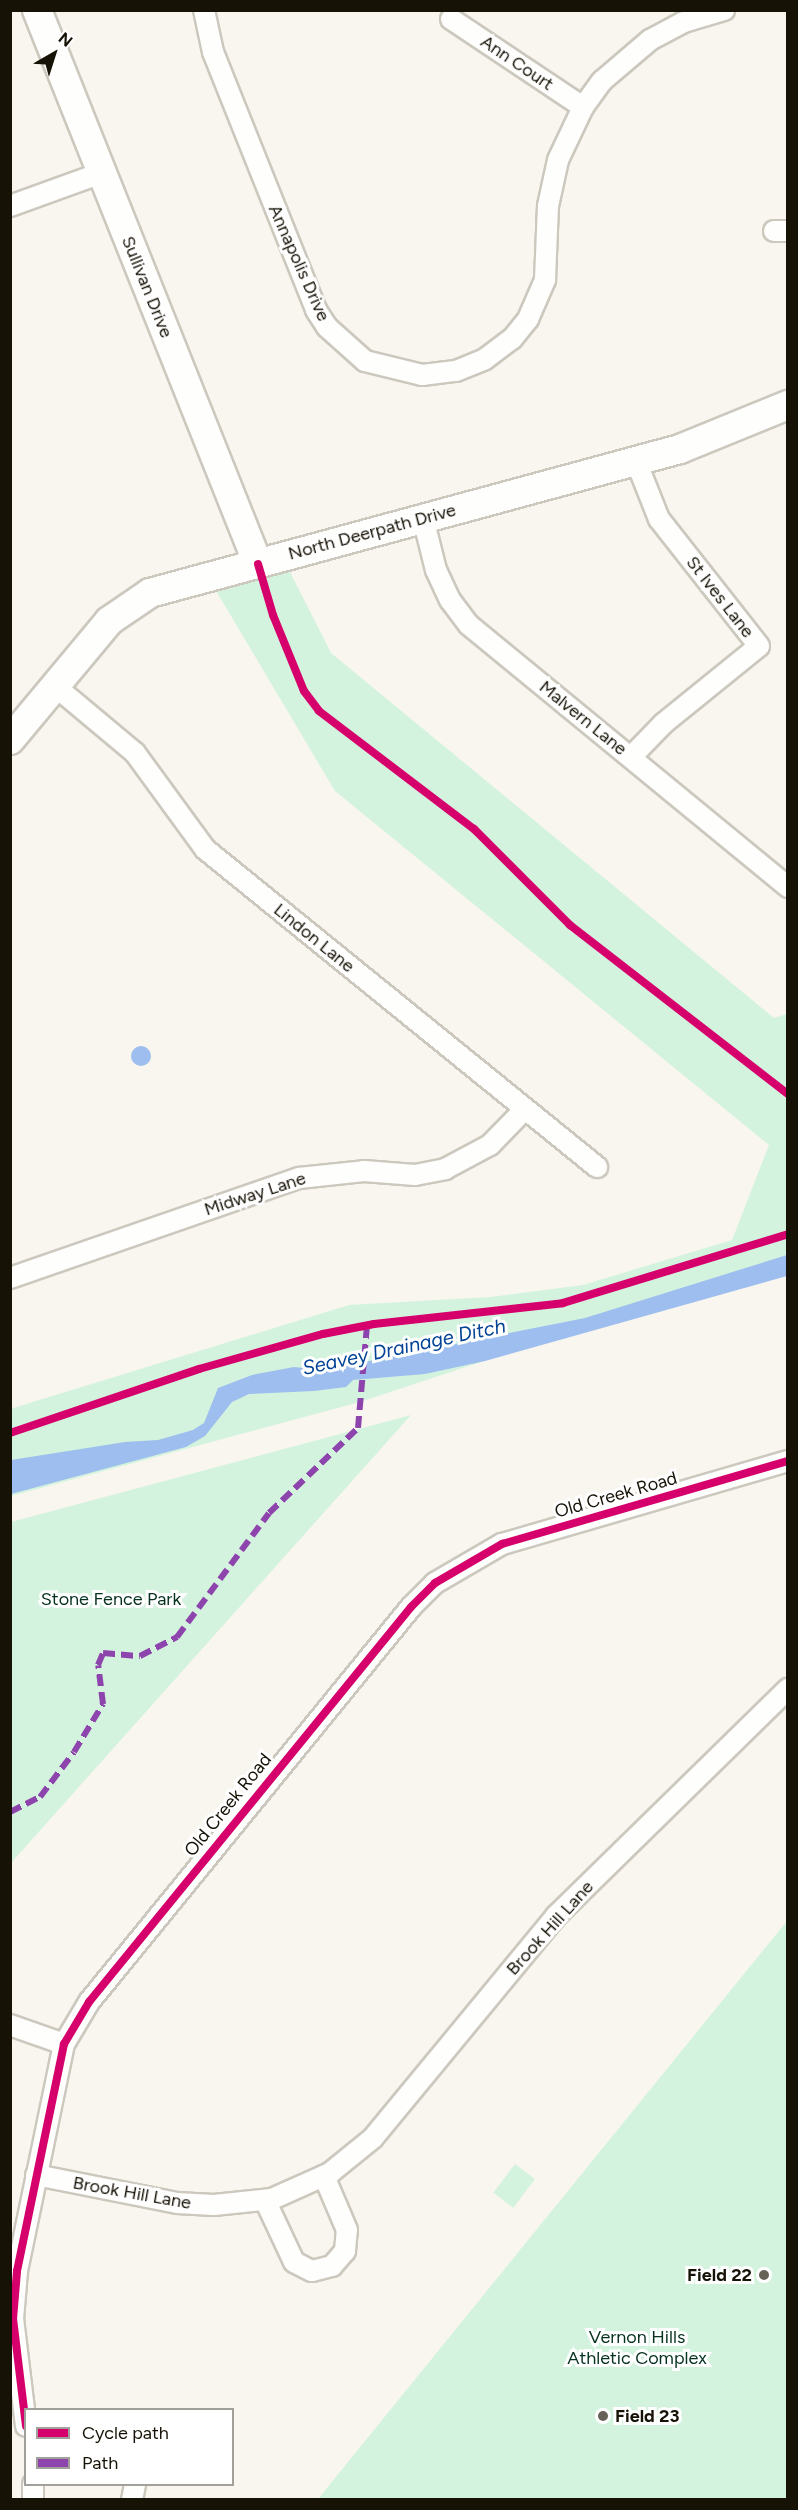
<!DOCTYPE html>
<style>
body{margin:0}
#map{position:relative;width:798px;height:2510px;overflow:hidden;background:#f8f6ee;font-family:Figtree,sans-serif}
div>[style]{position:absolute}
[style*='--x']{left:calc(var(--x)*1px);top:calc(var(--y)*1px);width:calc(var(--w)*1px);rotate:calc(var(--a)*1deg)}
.green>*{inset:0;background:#d4f3de;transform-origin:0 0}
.water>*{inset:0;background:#9dbeee}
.round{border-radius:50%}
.roads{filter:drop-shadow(2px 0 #ccc8be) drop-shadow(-2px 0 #ccc8be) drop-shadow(0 2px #ccc8be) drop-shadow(0 -2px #ccc8be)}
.street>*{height:20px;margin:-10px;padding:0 10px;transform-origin:10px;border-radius:10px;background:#fefefc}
.secondary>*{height:28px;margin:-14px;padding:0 14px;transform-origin:14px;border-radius:14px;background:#fefefc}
.quiet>*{height:6px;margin-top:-3px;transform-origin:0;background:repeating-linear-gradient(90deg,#8e44ad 0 12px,transparent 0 18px)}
.cycleway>*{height:8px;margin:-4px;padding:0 4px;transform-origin:4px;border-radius:4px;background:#d6006c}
.dots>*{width:16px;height:16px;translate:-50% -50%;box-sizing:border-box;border:3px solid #fff;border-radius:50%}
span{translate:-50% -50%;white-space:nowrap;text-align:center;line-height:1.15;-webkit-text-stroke:6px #fff;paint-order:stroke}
.street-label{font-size:18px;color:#171206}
.park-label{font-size:18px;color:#05321f}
.poi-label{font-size:18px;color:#171206;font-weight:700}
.right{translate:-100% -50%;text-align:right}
.left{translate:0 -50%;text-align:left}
.water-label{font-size:20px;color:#014395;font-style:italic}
.frame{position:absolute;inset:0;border:12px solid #171206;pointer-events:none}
.legend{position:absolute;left:24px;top:2408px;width:210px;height:78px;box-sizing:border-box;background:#fff;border:2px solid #a2a09b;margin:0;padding:8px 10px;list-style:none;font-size:18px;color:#171206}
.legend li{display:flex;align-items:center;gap:12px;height:30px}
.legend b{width:30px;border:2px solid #a2a09b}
.north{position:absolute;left:24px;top:24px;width:60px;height:60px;-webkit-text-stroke:4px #fff;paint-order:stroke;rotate:39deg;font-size:16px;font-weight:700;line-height:24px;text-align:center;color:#171206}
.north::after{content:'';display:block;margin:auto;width:21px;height:27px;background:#171206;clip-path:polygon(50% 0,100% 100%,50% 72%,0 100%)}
</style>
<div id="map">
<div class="green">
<i style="clip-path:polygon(287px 566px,331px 653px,774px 1018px,787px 1014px,787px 1261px,360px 1402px,11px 1496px,10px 1409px,349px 1305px,490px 1297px,583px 1285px,732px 1240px,769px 1145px,335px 791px,212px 584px)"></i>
<i style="clip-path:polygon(411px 1415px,11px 1863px,11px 1522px)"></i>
<i style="clip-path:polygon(787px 1921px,787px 2499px,318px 2499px)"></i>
<i style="left:515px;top:2164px;width:25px;height:36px;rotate:37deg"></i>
</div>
<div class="water">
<i class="round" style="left:131px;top:1046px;width:20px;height:20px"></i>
<i style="clip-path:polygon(787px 1255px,787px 1276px,485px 1361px,425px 1374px,353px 1380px,346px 1387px,314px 1391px,249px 1394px,232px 1402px,205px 1436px,186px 1447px,11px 1494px,11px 1460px,125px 1442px,158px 1440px,193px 1430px,204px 1423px,218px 1388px,252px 1375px,294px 1367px,324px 1370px,585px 1318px)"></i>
</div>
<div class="roads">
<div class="street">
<i style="--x:204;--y:10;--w:43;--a:77.9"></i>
<i style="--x:213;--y:52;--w:278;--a:68.2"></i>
<i style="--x:316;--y:310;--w:20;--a:57"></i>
<i style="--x:327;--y:327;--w:51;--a:41.8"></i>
<i style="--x:365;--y:361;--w:59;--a:13.8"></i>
<i style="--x:422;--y:375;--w:34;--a:-7"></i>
<i style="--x:456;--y:371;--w:31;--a:-22"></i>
<i style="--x:485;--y:359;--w:34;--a:-37"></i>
<i style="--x:512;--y:339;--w:26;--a:-51"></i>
<i style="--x:528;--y:319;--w:43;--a:-66.4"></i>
<i style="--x:545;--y:280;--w:74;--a:-87.7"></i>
<i style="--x:548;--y:206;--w:47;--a:-77.7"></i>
<i style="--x:558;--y:160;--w:59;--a:-64.7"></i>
<i style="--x:583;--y:107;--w:32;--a:-54"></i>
<i style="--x:602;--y:81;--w:63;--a:-40.5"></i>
<i style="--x:650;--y:40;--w:38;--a:-28"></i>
<i style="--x:684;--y:22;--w:42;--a:-16.7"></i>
<i style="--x:451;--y:19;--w:159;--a:33.7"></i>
<i style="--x:10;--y:206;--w:97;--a:-19.9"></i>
<i style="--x:774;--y:231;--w:14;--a:0"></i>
<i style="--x:423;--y:518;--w:54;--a:76"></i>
<i style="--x:436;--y:570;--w:33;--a:65"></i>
<i style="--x:450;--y:600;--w:31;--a:53"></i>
<i style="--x:469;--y:625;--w:413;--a:39.4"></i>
<i style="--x:55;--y:686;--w:104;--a:39.9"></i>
<i style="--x:135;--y:753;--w:119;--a:53.9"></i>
<i style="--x:205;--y:849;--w:505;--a:39.05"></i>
<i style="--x:631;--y:757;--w:47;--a:-45.9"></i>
<i style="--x:664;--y:723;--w:122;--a:-39"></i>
<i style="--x:759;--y:646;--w:162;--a:-128.2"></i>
<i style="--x:659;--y:519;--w:62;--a:-111.6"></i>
<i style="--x:10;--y:1278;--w:306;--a:-19.1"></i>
<i style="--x:299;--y:1178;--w:65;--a:-6.1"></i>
<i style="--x:364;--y:1171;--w:51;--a:4.5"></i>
<i style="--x:415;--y:1175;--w:31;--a:-11"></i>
<i style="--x:445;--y:1169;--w:51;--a:-28.1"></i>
<i style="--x:490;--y:1145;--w:49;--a:-45.8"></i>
<i style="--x:10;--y:2025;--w:57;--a:19.4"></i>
<i style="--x:36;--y:2175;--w:144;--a:11.2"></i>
<i style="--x:177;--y:2203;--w:37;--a:3"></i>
<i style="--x:214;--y:2205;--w:58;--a:-5.9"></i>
<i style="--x:272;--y:2199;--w:64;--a:-24.1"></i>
<i style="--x:330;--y:2173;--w:55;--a:-39.1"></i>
<i style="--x:373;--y:2138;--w:288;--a:-50.5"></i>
<i style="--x:556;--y:1916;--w:325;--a:-44.4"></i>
<i style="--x:265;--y:2200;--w:68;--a:64.9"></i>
<i style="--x:294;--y:2262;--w:20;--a:27"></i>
<i style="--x:312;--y:2271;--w:21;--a:-14"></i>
<i style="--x:332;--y:2266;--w:20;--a:-49"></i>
<i style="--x:345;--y:2251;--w:21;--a:-85"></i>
<i style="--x:347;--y:2230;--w:59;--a:-113.1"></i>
<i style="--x:26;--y:2426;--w:108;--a:-96.9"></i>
<i style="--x:13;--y:2319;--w:48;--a:-85.2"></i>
<i style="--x:17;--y:2271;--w:232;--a:-78.3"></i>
<i style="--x:64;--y:2044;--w:49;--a:-59.2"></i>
<i style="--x:89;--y:2002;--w:510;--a:-50.81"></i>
<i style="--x:411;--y:1607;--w:34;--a:-45"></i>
<i style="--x:435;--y:1583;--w:78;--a:-30.2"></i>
<i style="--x:502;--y:1544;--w:298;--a:-16.2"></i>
<i style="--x:33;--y:2500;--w:16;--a:-90"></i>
<i style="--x:132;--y:2500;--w:16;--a:-79"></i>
</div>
<div class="secondary">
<i style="--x:37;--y:10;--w:596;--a:68.25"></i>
<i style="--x:10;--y:740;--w:155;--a:-50.2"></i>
<i style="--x:109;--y:621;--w:50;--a:-34.3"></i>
<i style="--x:150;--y:593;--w:549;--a:-15.2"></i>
<i style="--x:680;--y:449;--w:117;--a:-22.2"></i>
</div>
</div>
<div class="quiet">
<i style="--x:10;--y:1812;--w:34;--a:-27"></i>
<i style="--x:40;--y:1797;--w:56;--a:-52.9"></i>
<i style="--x:74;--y:1752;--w:56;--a:-58.9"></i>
<i style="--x:103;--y:1704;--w:39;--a:-97"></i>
<i style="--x:98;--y:1665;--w:13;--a:-67"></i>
<i style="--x:103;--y:1653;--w:37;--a:5"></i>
<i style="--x:140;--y:1656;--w:42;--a:-27.2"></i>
<i style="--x:177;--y:1637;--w:154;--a:-53.4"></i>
<i style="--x:269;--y:1513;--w:123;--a:-43.7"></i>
<i style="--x:358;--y:1428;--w:103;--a:-85"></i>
</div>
<div class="cycleway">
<i style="--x:258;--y:564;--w:53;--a:73.6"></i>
<i style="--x:273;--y:615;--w:82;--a:67.8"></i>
<i style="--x:304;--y:691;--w:25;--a:53"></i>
<i style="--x:319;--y:711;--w:195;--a:37.3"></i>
<i style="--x:474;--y:829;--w:136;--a:45"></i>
<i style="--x:570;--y:925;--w:276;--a:37.8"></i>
<i style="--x:10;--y:1433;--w:200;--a:-18.7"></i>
<i style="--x:199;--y:1369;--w:129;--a:-15.8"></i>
<i style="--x:323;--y:1334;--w:52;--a:-11.1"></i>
<i style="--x:374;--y:1324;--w:190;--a:-6.3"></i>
<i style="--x:563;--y:1303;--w:235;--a:-17"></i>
<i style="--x:26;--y:2426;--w:108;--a:-96.9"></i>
<i style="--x:13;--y:2319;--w:48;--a:-85.2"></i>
<i style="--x:17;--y:2271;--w:232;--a:-78.3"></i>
<i style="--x:64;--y:2044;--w:49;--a:-59.2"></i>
<i style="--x:89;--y:2002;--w:510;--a:-50.81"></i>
<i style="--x:411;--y:1607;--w:34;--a:-45"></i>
<i style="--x:435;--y:1583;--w:78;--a:-30.2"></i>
<i style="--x:502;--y:1544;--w:298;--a:-16.2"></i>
</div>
<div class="dots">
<i style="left:764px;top:2275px;background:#666257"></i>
<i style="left:603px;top:2416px;background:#666257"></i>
</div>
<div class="street-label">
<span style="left:517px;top:63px;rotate:34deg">Ann Court</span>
<span style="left:299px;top:263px;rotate:66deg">Annapolis Drive</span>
<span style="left:147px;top:287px;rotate:68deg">Sullivan Drive</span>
<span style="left:372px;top:532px;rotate:-15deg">North Deerpath Drive</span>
<span style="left:720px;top:597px;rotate:52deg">St Ives Lane</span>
<span style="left:583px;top:718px;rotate:39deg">Malvern Lane</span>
<span style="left:314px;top:938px;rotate:39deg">Lindon Lane</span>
<span style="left:255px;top:1194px;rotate:-18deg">Midway Lane</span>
<span style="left:616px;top:1495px;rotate:-16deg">Old Creek Road</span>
<span style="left:228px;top:1805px;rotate:-51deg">Old Creek Road</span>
<span style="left:550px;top:1928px;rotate:-48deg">Brook Hill Lane</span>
<span style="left:132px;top:2193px;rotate:10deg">Brook Hill Lane</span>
</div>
<div class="park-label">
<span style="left:111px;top:1599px">Stone Fence Park</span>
<span style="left:637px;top:2348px">Vernon Hills<br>Athletic Complex</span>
</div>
<div class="poi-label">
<span class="right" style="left:752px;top:2275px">Field 22</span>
<span class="left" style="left:615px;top:2416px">Field 23</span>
</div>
<div class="water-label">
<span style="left:404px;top:1347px;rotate:-12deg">Seavey Drainage Ditch</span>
</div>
<div class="frame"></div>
<ul class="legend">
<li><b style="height:8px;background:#d6006c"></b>Cycle path</li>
<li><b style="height:8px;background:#8e44ad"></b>Path</li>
</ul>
<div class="north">N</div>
</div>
